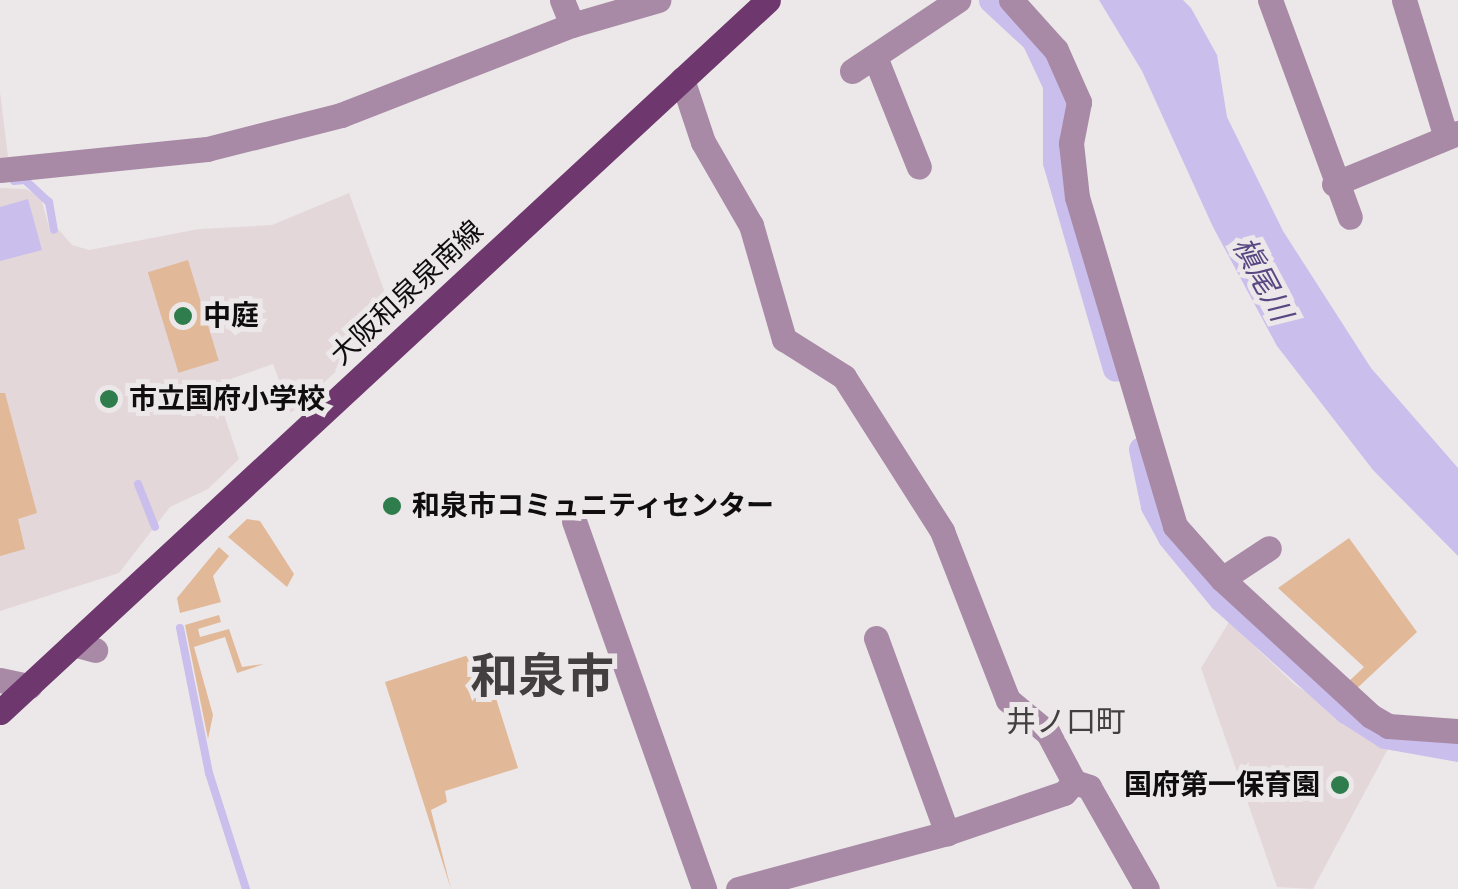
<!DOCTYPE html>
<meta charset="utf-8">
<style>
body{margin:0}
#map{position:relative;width:1458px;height:889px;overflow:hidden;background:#ece8e9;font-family:"DejaVu Sans","Noto Sans JP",sans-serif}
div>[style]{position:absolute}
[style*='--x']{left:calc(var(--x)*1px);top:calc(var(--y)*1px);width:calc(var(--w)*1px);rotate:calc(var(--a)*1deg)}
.built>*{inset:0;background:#e3d7da}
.green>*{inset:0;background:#e1b898;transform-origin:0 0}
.water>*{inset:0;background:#cabeed}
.stream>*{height:8px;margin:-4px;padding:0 4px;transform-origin:4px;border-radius:4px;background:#cabeed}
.canal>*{height:25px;margin:-12.5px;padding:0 12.5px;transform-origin:12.5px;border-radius:12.5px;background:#cabeed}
.minor>*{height:25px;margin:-12.5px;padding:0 12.5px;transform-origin:12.5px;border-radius:12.5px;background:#a889a6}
.major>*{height:25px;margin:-12.5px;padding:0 12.5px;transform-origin:12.5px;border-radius:12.5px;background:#6e386e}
.dots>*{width:28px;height:28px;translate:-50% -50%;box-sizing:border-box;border:5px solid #ece8e9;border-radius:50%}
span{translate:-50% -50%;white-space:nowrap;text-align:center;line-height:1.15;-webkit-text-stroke:10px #ece8e9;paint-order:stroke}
.street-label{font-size:28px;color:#0f0d0e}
.poi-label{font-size:28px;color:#0f0d0e;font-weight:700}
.left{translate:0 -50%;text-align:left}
.right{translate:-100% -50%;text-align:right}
.water-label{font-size:30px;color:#5a4883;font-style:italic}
.neighbourhood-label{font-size:30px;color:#433f40}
.town-label{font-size:48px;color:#433f40;font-weight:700}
</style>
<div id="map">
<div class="built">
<i style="clip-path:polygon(0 92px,8px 157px,0 159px)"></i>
<i style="clip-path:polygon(0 188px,26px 189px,41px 198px,50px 231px,58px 229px,72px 245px,89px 250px,199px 229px,272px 225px,349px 193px,394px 318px,291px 413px,273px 364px,214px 385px,239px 459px,208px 489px,170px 507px,119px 573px,0 611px)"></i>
<i style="clip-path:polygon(1229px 622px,1294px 684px,1389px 747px,1313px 889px,1277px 887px,1201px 668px)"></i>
</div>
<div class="green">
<i style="left:188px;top:260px;width:105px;height:42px;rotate:73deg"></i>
<i style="clip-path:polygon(0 393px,5px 393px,37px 513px,18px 519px,25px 549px,0 556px)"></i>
<i style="clip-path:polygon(247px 519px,260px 521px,294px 574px,287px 587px,228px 537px)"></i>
<i style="clip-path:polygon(1349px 538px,1417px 632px,1352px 693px,1344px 686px,1364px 667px,1278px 588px)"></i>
<i style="clip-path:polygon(219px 547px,229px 556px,213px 576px,221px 602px,180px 613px,177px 598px)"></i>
<i style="clip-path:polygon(219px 615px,221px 622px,198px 629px,200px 637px,229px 629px,242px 667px,264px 664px,237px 673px,225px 637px,194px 647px,213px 715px,208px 739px,185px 625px)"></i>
<i style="clip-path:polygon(481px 651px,518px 768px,445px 791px,447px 802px,431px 810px,451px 889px,385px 682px)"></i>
</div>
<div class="water">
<i style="clip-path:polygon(1099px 0,1183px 0,1191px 8px,1217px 55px,1227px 117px,1283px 231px,1371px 368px,1458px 468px,1458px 556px,1373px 470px,1277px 346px,1213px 227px,1142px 71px)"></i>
<i style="clip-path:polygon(28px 199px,42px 250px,0 261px,0 207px)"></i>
</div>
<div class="stream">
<i style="--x:14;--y:181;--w:11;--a:-5"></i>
<i style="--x:25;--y:180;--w:33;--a:43"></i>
<i style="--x:49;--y:202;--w:28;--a:80"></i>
<i style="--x:138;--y:484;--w:46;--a:68.4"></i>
<i style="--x:180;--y:628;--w:148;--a:78.7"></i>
<i style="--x:209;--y:773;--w:122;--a:72.3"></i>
</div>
<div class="canal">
<i style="--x:991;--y:0;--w:59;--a:42.9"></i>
<i style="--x:1034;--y:40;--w:50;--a:65"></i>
<i style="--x:1055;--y:85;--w:77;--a:90"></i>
<i style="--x:1055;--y:162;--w:215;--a:73.8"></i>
<i style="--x:1141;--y:449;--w:58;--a:78.1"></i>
<i style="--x:1153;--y:506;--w:35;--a:61"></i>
<i style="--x:1170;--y:537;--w:80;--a:50.6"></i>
<i style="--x:1221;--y:599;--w:168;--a:41.9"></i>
<i style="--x:1346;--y:711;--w:46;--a:32.7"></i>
<i style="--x:1385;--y:736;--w:74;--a:10.1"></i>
</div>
<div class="minor">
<i style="--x:562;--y:0;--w:27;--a:68"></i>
<i style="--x:1011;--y:0;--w:67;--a:48"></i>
<i style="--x:1056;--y:50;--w:57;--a:66.1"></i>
<i style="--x:1079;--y:102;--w:42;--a:101"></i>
<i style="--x:1071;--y:143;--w:54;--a:83.7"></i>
<i style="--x:1077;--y:197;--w:343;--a:73.4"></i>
<i style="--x:1175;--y:526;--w:71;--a:48.4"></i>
<i style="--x:1222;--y:579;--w:202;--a:42.6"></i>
<i style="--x:1371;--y:716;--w:20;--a:30"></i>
<i style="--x:1388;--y:726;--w:70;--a:4.1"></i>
<i style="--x:1270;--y:0;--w:231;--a:69.8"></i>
<i style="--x:1404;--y:0;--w:143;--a:73"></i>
<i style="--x:875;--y:57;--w:118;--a:68.2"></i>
<i style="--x:852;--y:71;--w:128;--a:-33.8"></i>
<i style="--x:682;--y:79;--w:66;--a:71.6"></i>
<i style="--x:703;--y:142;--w:96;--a:60"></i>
<i style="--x:751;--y:225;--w:119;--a:73.9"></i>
<i style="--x:784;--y:339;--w:71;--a:32.3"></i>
<i style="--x:844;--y:377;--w:183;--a:57.5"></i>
<i style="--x:942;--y:531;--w:181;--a:68.7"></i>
<i style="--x:1008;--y:700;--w:52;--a:39.5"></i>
<i style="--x:1048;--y:733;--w:55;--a:62"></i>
<i style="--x:0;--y:170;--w:208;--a:-5.8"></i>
<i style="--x:207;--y:149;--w:138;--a:-14.2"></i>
<i style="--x:341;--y:115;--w:248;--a:-21.3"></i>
<i style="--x:572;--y:25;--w:90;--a:-16.2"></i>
<i style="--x:1334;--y:184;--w:134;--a:-22.4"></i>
<i style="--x:574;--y:521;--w:390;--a:70.5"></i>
<i style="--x:1222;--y:579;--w:56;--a:-33.4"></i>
<i style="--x:876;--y:638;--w:208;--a:70"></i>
<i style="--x:73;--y:644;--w:23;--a:15"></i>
<i style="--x:0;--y:680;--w:30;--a:12"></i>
<i style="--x:738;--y:889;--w:216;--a:-15"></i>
<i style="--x:947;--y:833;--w:124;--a:-18.9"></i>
<i style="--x:1064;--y:793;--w:15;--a:-48"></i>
<i style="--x:1074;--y:782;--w:16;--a:18"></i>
<i style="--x:1089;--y:787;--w:117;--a:60.4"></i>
</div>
<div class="major">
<i style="--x:0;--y:712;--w:1047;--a:-42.83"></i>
</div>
<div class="dots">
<i style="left:183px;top:316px;background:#2f7d4c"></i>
<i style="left:109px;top:399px;background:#2f7d4c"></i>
<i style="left:392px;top:506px;background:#2f7d4c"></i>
<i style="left:1340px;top:785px;background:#2f7d4c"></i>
</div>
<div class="street-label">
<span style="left:407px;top:293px;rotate:-43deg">大阪和泉泉南線</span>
</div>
<div class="poi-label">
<span class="left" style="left:203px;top:316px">中庭</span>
<span class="left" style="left:129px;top:399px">市立国府小学校</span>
<span class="left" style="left:412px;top:506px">和泉市コミュニティセンター</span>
<span class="right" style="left:1320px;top:785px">国府第一保育園</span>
</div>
<div class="water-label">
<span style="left:1262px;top:279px;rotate:62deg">槇尾川</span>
</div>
<div class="neighbourhood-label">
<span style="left:1066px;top:722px">井ノ口町</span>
</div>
<div class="town-label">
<span style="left:542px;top:677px">和泉市</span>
</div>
</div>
